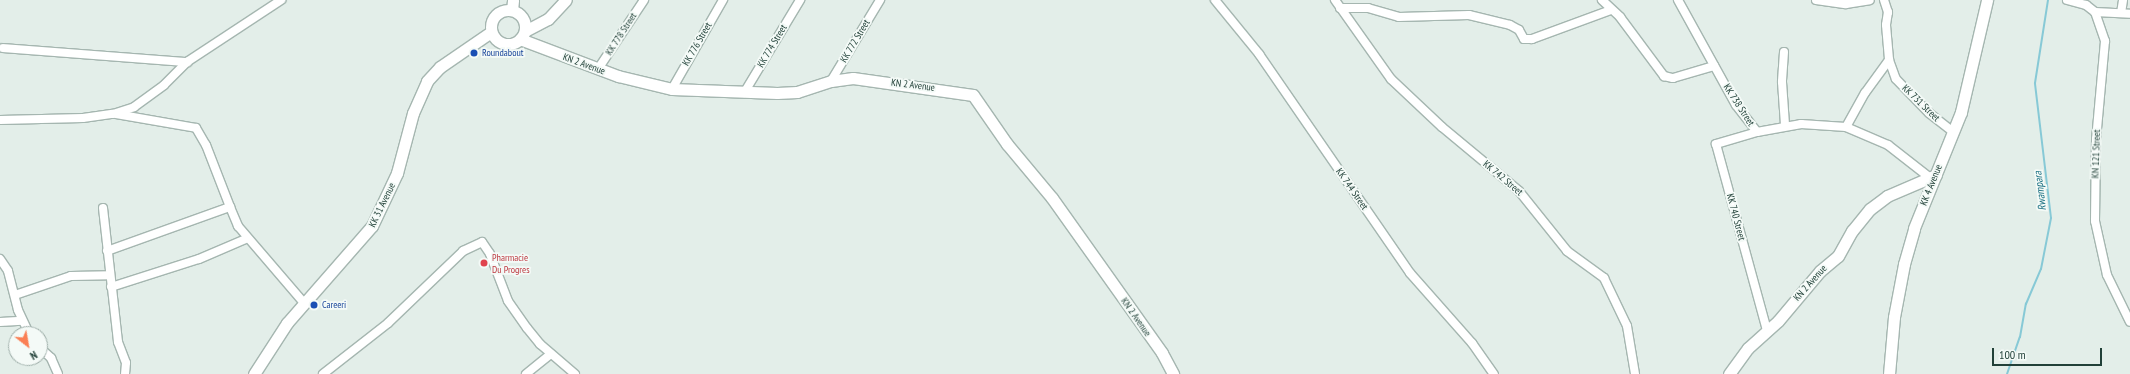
<!DOCTYPE html>
<style>
body{margin:0}
#map{position:relative;width:2130px;height:374px;overflow:hidden;background:#e3eee9;font-family:"PT Sans Narrow",sans-serif}
div>[style]{position:absolute}
[style*='--x']{left:calc(var(--x)*1px);top:calc(var(--y)*1px);width:calc(var(--w)*1px);rotate:calc(var(--a)*1deg)}
.stream>*{height:2px;margin:-1px;padding:0 1px;transform-origin:1px;border-radius:1px;background:#87c9d6}
.roads{filter:drop-shadow(1px 0 #a5b6b0) drop-shadow(-1px 0 #a5b6b0) drop-shadow(0 1px #a5b6b0) drop-shadow(0 -1px #a5b6b0)}
.street>*{height:8px;margin:-4px;padding:0 4px;transform-origin:4px;border-radius:4px;background:#fff}
.secondary>*{height:11px;margin:-5.5px;padding:0 5.5px;transform-origin:5.5px;border-radius:5.5px;background:#fff}
.secondary>.ring{margin:-5.5px;padding:0;box-sizing:content-box;background:none;border:11px solid #fff;border-radius:50%}
.dots>*{width:11px;height:11px;translate:-50% -50%;box-sizing:border-box;border:2px solid #f4faf7;border-radius:50%}
span{translate:-50% -50%;white-space:nowrap;text-align:center;line-height:1.15;-webkit-text-stroke:3.5px #f4faf7;paint-order:stroke}
.street-label{font-size:10px;color:#214038}
.transit-label{font-size:10px;color:#164399}
.left{translate:0 -50%;text-align:left}
.health-label{font-size:10px;color:#be3a42}
.water-label{font-size:11px;color:#176e80;font-style:italic}
.north{position:absolute;left:8px;top:326px;width:40px;height:40px;box-sizing:border-box;background:#f4faf7;border:1px solid #a0b0ab;border-radius:50%;rotate:149deg;font-size:11px;font-weight:700;line-height:16px;text-align:center;color:#214038}
.north::after{content:'';display:block;margin:auto;width:14px;height:18px;background:#fa7f54;clip-path:polygon(50% 0,100% 100%,50% 72%,0 100%)}
.scale{position:absolute;left:1992px;top:348px;width:110px;height:18px;box-sizing:border-box;border:2px solid #214038;border-top:0;padding-left:5px;font-size:12px;line-height:14px;white-space:nowrap;color:#214038;-webkit-text-stroke:3px #f4faf7;paint-order:stroke}
</style>
<div id="map">
<div class="stream">
<i style="--x:2007;--y:374;--w:39;--a:-71"></i>
<i style="--x:2020;--y:337;--w:34;--a:-80"></i>
<i style="--x:2026;--y:304;--w:38;--a:-67"></i>
<i style="--x:2041;--y:269;--w:52;--a:-78.9"></i>
<i style="--x:2051;--y:218;--w:136;--a:-96.8"></i>
<i style="--x:2035;--y:83;--w:84;--a:-81.1"></i>
</div>
<div class="roads">
<div class="street">
<i style="--x:1215;--y:0;--w:70;--a:50.8"></i>
<i style="--x:1259;--y:54;--w:266;--a:55.4"></i>
<i style="--x:1410;--y:273;--w:94;--a:48.5"></i>
<i style="--x:1472;--y:343;--w:38;--a:55"></i>
<i style="--x:1335;--y:0;--w:97;--a:54.7"></i>
<i style="--x:1391;--y:79;--w:70;--a:43.3"></i>
<i style="--x:1442;--y:127;--w:100;--a:39.7"></i>
<i style="--x:1519;--y:191;--w:77;--a:51.3"></i>
<i style="--x:1567;--y:251;--w:46;--a:36.1"></i>
<i style="--x:1604;--y:278;--w:53;--a:64.4"></i>
<i style="--x:1627;--y:326;--w:49;--a:80.5"></i>
<i style="--x:1602;--y:0;--w:25;--a:43"></i>
<i style="--x:1620;--y:17;--w:74;--a:53.3"></i>
<i style="--x:1664;--y:76;--w:9;--a:13"></i>
<i style="--x:1673;--y:78;--w:43;--a:-16.3"></i>
<i style="--x:1678;--y:0;--w:120;--a:61.1"></i>
<i style="--x:1736;--y:105;--w:34;--a:52"></i>
<i style="--x:1757;--y:132;--w:45;--a:-10.3"></i>
<i style="--x:1801;--y:124;--w:45;--a:3.8"></i>
<i style="--x:1846;--y:127;--w:46;--a:23.2"></i>
<i style="--x:1888;--y:145;--w:52;--a:38"></i>
<i style="--x:1816;--y:0;--w:30;--a:8"></i>
<i style="--x:1846;--y:4;--w:24;--a:-9"></i>
<i style="--x:1884;--y:0;--w:13;--a:72"></i>
<i style="--x:1888;--y:12;--w:13;--a:99"></i>
<i style="--x:1886;--y:25;--w:35;--a:85"></i>
<i style="--x:1889;--y:60;--w:20;--a:70"></i>
<i style="--x:1896;--y:79;--w:47;--a:45.9"></i>
<i style="--x:1929;--y:113;--w:31;--a:38"></i>
<i style="--x:2067;--y:0;--w:20;--a:15"></i>
<i style="--x:2086;--y:5;--w:11;--a:38"></i>
<i style="--x:2095;--y:12;--w:31;--a:71"></i>
<i style="--x:2105;--y:41;--w:98;--a:95.2"></i>
<i style="--x:2096;--y:139;--w:82;--a:90.7"></i>
<i style="--x:2095;--y:221;--w:55;--a:77.5"></i>
<i style="--x:2107;--y:275;--w:52;--a:63.9"></i>
<i style="--x:1340;--y:8;--w:28;--a:0"></i>
<i style="--x:1368;--y:8;--w:32;--a:16"></i>
<i style="--x:1399;--y:17;--w:70;--a:-1.6"></i>
<i style="--x:1469;--y:15;--w:42;--a:13.7"></i>
<i style="--x:1510;--y:25;--w:10;--a:29"></i>
<i style="--x:1519;--y:30;--w:10;--a:61"></i>
<i style="--x:1524;--y:39;--w:8;--a:0"></i>
<i style="--x:1532;--y:39;--w:84;--a:-20.2"></i>
<i style="--x:2095;--y:12;--w:35;--a:3"></i>
<i style="--x:2121;--y:13;--w:13;--a:-81"></i>
<i style="--x:3;--y:48;--w:185;--a:4.4"></i>
<i style="--x:1784;--y:52;--w:30;--a:94"></i>
<i style="--x:1782;--y:82;--w:43;--a:86"></i>
<i style="--x:598;--y:69;--w:83;--a:-56.3"></i>
<i style="--x:831;--y:81;--w:95;--a:-58.8"></i>
<i style="--x:672;--y:89;--w:103;--a:-60.2"></i>
<i style="--x:744;--y:93;--w:109;--a:-58.9"></i>
<i style="--x:116;--y:114;--w:81;--a:9.9"></i>
<i style="--x:196;--y:128;--w:20;--a:60"></i>
<i style="--x:206;--y:145;--w:66;--a:68.8"></i>
<i style="--x:0;--y:120;--w:83;--a:-1.4"></i>
<i style="--x:83;--y:118;--w:30;--a:-8"></i>
<i style="--x:113;--y:114;--w:22;--a:-18"></i>
<i style="--x:134;--y:107;--w:37;--a:-36"></i>
<i style="--x:164;--y:85;--w:33;--a:-45"></i>
<i style="--x:187;--y:62;--w:113;--a:-33.4"></i>
<i style="--x:1846;--y:127;--w:39;--a:-61"></i>
<i style="--x:1865;--y:93;--w:41;--a:-54"></i>
<i style="--x:1757;--y:132;--w:43;--a:163.7"></i>
<i style="--x:1716;--y:144;--w:193;--a:74.7"></i>
<i style="--x:103;--y:208;--w:135;--a:83.6"></i>
<i style="--x:118;--y:342;--w:22;--a:69"></i>
<i style="--x:126;--y:363;--w:11;--a:95"></i>
<i style="--x:107;--y:251;--w:131;--a:-19.7"></i>
<i style="--x:230;--y:207;--w:21;--a:67"></i>
<i style="--x:238;--y:226;--w:101;--a:49.4"></i>
<i style="--x:0;--y:259;--w:14;--a:56"></i>
<i style="--x:8;--y:271;--w:40;--a:75.6"></i>
<i style="--x:18;--y:310;--w:26;--a:65"></i>
<i style="--x:111;--y:287;--w:92;--a:-17.7"></i>
<i style="--x:199;--y:259;--w:53;--a:-23.2"></i>
<i style="--x:15;--y:295;--w:59;--a:-18.7"></i>
<i style="--x:71;--y:276;--w:39;--a:-1"></i>
<i style="--x:0;--y:322;--w:22;--a:-3"></i>
<i style="--x:40;--y:348;--w:15;--a:42"></i>
<i style="--x:51;--y:358;--w:17;--a:66"></i>
<i style="--x:323;--y:374;--w:83;--a:-38.1"></i>
<i style="--x:388;--y:323;--w:104;--a:-43.8"></i>
<i style="--x:463;--y:251;--w:21;--a:-25"></i>
<i style="--x:482;--y:242;--w:14;--a:56"></i>
<i style="--x:490;--y:254;--w:50;--a:69"></i>
<i style="--x:508;--y:301;--w:33;--a:55"></i>
<i style="--x:527;--y:328;--w:21;--a:51"></i>
<i style="--x:540;--y:344;--w:46;--a:40.6"></i>
<i style="--x:526;--y:374;--w:32;--a:-39"></i>
</div>
<div class="secondary">
<i class="ring" style="left:491px;top:10px;width:23px;height:23px"></i>
<i style="--x:512;--y:10;--w:10;--a:-84"></i>
<i style="--x:525;--y:31;--w:26;--a:-28"></i>
<i style="--x:548;--y:19;--w:26;--a:-47"></i>
<i style="--x:520;--y:39;--w:105;--a:20.7"></i>
<i style="--x:618;--y:76;--w:56;--a:13.5"></i>
<i style="--x:672;--y:89;--w:105;--a:2.2"></i>
<i style="--x:777;--y:93;--w:20;--a:-3"></i>
<i style="--x:797;--y:92;--w:36;--a:-18"></i>
<i style="--x:831;--y:81;--w:22;--a:-8"></i>
<i style="--x:853;--y:78;--w:121;--a:8.1"></i>
<i style="--x:973;--y:95;--w:60;--a:55.2"></i>
<i style="--x:1007;--y:144;--w:70;--a:50.2"></i>
<i style="--x:1052;--y:198;--w:190;--a:54.6"></i>
<i style="--x:1162;--y:353;--w:24;--a:62"></i>
<i style="--x:254;--y:374;--w:61;--a:-57.1"></i>
<i style="--x:287;--y:323;--w:129;--a:-48.8"></i>
<i style="--x:372;--y:226;--w:59;--a:-64.7"></i>
<i style="--x:397;--y:173;--w:62;--a:-75.1"></i>
<i style="--x:413;--y:113;--w:35;--a:-66"></i>
<i style="--x:427;--y:81;--w:19;--a:-47"></i>
<i style="--x:440;--y:67;--w:62;--a:-34.5"></i>
<i style="--x:1729;--y:374;--w:32;--a:-54"></i>
<i style="--x:1748;--y:348;--w:40;--a:-42"></i>
<i style="--x:1778;--y:321;--w:65;--a:-50"></i>
<i style="--x:1820;--y:271;--w:23;--a:-40"></i>
<i style="--x:1838;--y:256;--w:29;--a:-61"></i>
<i style="--x:1852;--y:231;--w:28;--a:-51"></i>
<i style="--x:1870;--y:209;--w:21;--a:-37"></i>
<i style="--x:1887;--y:196;--w:53;--a:-23.2"></i>
<i style="--x:1889;--y:374;--w:57;--a:-85"></i>
<i style="--x:1894;--y:317;--w:54;--a:-79.3"></i>
<i style="--x:1904;--y:264;--w:37;--a:-74"></i>
<i style="--x:1914;--y:228;--w:125;--a:-67.9"></i>
<i style="--x:1961;--y:112;--w:115;--a:-76.9"></i>
</div>
</div>
<div class="dots">
<i style="left:474px;top:53px;background:#1a4fb4"></i>
<i style="left:484px;top:263px;background:#e0444e"></i>
<i style="left:314px;top:305px;background:#1a4fb4"></i>
</div>
<div class="street-label">
<span style="left:621px;top:34px;rotate:-57deg">KK 778 Street</span>
<span style="left:855px;top:41px;rotate:-59deg">KK 772 Street</span>
<span style="left:697px;top:44px;rotate:-60deg">KK 776 Street</span>
<span style="left:772px;top:46px;rotate:-59deg">KK 774 Street</span>
<span style="left:584px;top:64px;rotate:20deg">KN 2 Avenue</span>
<span style="left:913px;top:85px;rotate:7deg">KN 2 Avenue</span>
<span style="left:1921px;top:103px;rotate:44deg">KK 731 Street</span>
<span style="left:1739px;top:105px;rotate:57deg">KK 738 Street</span>
<span style="left:2096px;top:154px;rotate:-88deg">KN 121 Street</span>
<span style="left:1503px;top:178px;rotate:40deg">KK 742 Street</span>
<span style="left:1931px;top:185px;rotate:-68deg">KK 4 Avenue</span>
<span style="left:1352px;top:189px;rotate:55deg">KK 744 Street</span>
<span style="left:382px;top:205px;rotate:-64deg">KK 31 Avenue</span>
<span style="left:1736px;top:217px;rotate:75deg">KK 740 Street</span>
<span style="left:1810px;top:283px;rotate:-48deg">KN 2 Avenue</span>
<span style="left:1136px;top:317px;rotate:55deg">KN 2 Avenue</span>
</div>
<div class="transit-label">
<span class="left" style="left:482px;top:53px">Roundabout</span>
<span class="left" style="left:322px;top:305px">Careeri</span>
</div>
<div class="health-label">
<span class="left" style="left:492px;top:263px">Pharmacie<br>Du Progres</span>
</div>
<div class="water-label">
<span style="left:2040px;top:191px;rotate:-97deg">Rwampara</span>
</div>
<div class="north">N</div>
<div class="scale">100 m</div>
</div>
